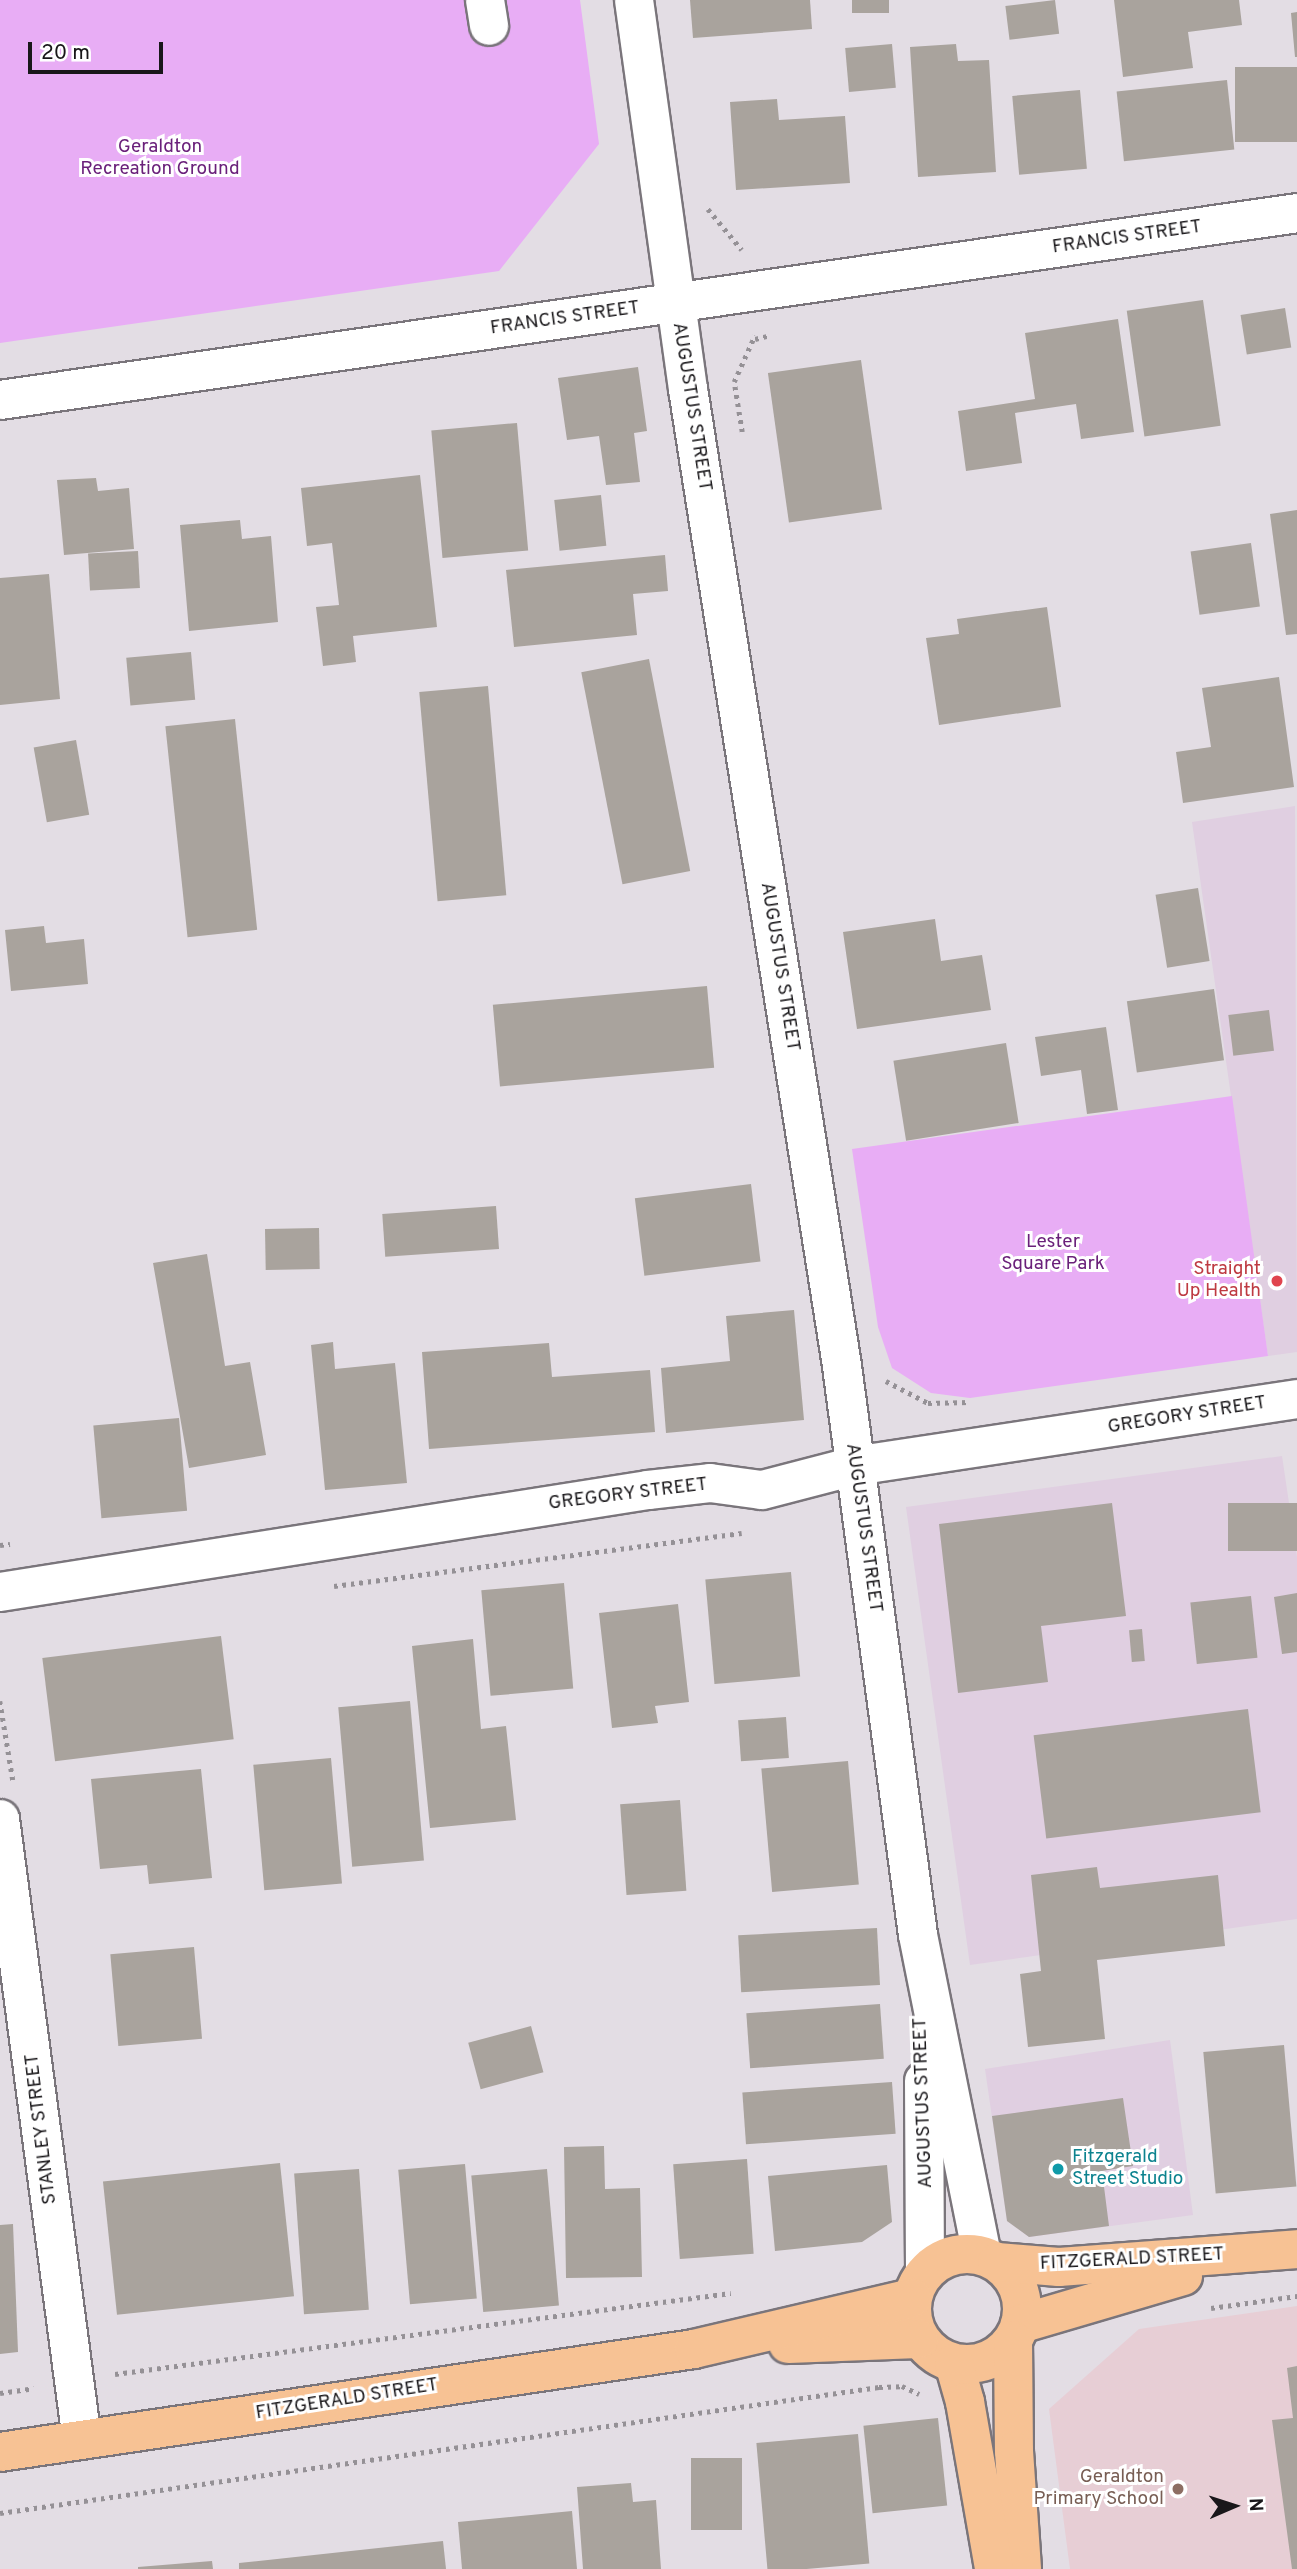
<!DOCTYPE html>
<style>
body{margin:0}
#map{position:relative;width:1297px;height:2569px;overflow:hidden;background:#e3dde4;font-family:Overpass,sans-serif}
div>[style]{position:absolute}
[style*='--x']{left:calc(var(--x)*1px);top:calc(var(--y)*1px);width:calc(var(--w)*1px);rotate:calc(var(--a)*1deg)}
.commercial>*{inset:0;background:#e0cfe1}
.education>*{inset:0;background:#e7ced5}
.green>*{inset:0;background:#e8adf5}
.building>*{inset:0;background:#a9a39d;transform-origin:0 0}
.path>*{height:4.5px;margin-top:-2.25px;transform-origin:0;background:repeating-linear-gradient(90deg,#959196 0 3.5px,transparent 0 8.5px)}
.roads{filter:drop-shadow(2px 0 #7a757b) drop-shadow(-2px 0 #7a757b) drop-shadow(0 2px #7a757b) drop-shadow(0 -2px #7a757b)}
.minor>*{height:38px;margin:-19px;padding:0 19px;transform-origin:19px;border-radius:19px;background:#fff}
.major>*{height:38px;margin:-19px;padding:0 19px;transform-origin:19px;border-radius:19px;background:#f7c294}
.major>.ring{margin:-19px;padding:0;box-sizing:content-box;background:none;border:38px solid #f7c294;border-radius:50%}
.dots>*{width:19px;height:19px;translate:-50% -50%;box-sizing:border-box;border:4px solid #fff;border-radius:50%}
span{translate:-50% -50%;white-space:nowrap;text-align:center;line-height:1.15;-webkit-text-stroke:6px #fff;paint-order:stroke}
.park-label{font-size:19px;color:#6a207a}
.street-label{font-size:19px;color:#19171a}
.health-label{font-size:19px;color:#be3a42}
.right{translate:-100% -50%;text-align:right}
.culture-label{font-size:19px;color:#0d838f}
.left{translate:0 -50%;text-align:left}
.education-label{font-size:19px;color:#785e54}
.north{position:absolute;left:1199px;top:2471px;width:70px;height:70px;-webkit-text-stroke:5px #fff;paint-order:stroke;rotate:87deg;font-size:19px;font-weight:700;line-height:28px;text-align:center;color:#19171a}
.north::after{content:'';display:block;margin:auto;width:24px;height:32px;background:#19171a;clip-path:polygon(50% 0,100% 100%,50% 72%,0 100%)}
.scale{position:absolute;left:28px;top:42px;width:135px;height:32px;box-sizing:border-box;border:4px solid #19171a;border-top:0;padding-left:9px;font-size:21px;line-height:24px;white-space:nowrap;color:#19171a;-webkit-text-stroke:5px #fff;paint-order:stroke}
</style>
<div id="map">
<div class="commercial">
<i style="clip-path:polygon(1295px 806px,1297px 1352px,1268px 1356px,1192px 822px)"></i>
<i style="clip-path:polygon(1282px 1456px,1297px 1557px,1297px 1919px,970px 1965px,906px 1507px)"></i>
<i style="clip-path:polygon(1170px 2040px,1193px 2215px,1029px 2237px,1007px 2221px,985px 2069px)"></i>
</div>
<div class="education">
<i style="clip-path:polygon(1297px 2306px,1297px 2569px,1070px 2569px,1049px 2409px,1139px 2329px)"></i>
</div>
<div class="green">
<i style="clip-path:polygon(0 0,580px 0,599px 144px,499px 271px,0 343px)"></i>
<i style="clip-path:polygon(1232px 1096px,1268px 1356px,970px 1398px,931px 1393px,892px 1368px,878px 1327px,852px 1149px)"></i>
</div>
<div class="building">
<i style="clip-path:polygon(690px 0,810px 0,812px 29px,693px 38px)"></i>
<i style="left:852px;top:0;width:37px;height:13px"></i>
<i style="left:1055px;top:0;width:34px;height:50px;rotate:83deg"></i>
<i style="clip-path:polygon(1114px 0,1239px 0,1242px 25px,1188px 32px,1193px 68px,1123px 77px)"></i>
<i style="clip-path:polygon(1297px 12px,1297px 57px,1295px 57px,1291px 13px)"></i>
<i style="left:892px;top:44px;width:44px;height:47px;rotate:85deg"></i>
<i style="clip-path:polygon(956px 44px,958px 61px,989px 60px,996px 172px,918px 177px,910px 47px)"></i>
<i style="left:1297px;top:67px;width:75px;height:62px;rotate:90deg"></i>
<i style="left:1227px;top:80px;width:70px;height:111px;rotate:84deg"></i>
<i style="left:1080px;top:90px;width:79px;height:68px;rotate:85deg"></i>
<i style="clip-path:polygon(777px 99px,779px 120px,845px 116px,850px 183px,736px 190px,730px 102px)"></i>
<i style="left:1203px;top:300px;width:127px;height:77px;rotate:82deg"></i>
<i style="left:1285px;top:308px;width:40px;height:45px;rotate:81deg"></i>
<i style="clip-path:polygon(1118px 319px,1134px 432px,1081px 439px,1076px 404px,1015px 413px,1022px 463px,966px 471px,958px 411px,1035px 399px,1025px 333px)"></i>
<i style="left:861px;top:360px;width:151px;height:94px;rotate:82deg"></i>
<i style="clip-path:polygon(638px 367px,647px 431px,634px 433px,640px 482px,606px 485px,599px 436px,567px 440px,558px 378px)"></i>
<i style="left:517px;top:423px;width:128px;height:86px;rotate:85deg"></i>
<i style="clip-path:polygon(420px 475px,437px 627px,353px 636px,356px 662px,323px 666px,316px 607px,339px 605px,332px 543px,307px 546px,301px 488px)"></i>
<i style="clip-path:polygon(96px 478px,98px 491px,129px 488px,134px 549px,64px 555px,57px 480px)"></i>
<i style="left:601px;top:495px;width:51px;height:47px;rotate:84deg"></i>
<i style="clip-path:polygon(1297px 510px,1297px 634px,1286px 635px,1270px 514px)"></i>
<i style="clip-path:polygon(240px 520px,242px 539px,271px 536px,278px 622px,189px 631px,180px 525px)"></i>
<i style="left:1251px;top:543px;width:64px;height:61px;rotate:82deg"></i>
<i style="left:138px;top:551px;width:37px;height:50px;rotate:87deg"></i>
<i style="clip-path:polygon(665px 555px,668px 591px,633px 594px,637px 635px,514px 647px,506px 570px)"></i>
<i style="clip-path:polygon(49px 574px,60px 699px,0 705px,0 578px)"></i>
<i style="clip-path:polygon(1047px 607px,1061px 707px,939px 725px,926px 638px,959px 634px,957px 619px)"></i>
<i style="left:191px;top:652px;width:48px;height:65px;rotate:85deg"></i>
<i style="left:649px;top:659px;width:216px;height:69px;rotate:79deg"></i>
<i style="clip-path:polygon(1279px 677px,1294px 787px,1183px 803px,1176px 752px,1211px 747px,1202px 688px)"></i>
<i style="left:488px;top:686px;width:210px;height:69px;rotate:85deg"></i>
<i style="left:235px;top:719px;width:212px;height:70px;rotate:84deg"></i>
<i style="left:76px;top:740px;width:76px;height:43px;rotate:80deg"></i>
<i style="left:1198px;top:888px;width:74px;height:43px;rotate:81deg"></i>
<i style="clip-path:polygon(935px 919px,941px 961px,982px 955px,991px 1010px,857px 1029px,843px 932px)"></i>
<i style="clip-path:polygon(44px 926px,46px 943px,84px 939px,88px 984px,11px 991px,5px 930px)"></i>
<i style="left:707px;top:986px;width:82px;height:215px;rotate:85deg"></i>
<i style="left:1214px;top:989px;width:72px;height:88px;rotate:82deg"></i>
<i style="left:1269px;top:1010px;width:41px;height:41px;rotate:83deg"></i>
<i style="clip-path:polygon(1106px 1027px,1118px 1110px,1087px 1114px,1081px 1070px,1041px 1076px,1035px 1037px)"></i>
<i style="left:1006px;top:1043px;width:81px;height:114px;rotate:81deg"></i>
<i style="left:751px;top:1184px;width:78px;height:117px;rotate:83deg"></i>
<i style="left:496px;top:1206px;width:43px;height:114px;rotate:86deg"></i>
<i style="left:319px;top:1228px;width:41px;height:54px;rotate:89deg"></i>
<i style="clip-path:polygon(207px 1254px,225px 1366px,250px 1362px,266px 1455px,189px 1468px,153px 1263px)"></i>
<i style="clip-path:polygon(794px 1310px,804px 1420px,666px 1433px,661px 1368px,730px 1361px,726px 1316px)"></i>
<i style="clip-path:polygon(333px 1342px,335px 1369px,395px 1363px,407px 1483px,325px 1490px,311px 1345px)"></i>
<i style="clip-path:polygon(549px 1343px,552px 1377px,650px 1370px,655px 1432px,429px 1449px,422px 1352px)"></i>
<i style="left:179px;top:1418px;width:93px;height:86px;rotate:85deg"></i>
<i style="clip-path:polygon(1112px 1503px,1126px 1616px,1041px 1626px,1048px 1682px,958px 1693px,939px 1524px)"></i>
<i style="left:1228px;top:1503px;width:69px;height:48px"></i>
<i style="left:791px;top:1572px;width:105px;height:86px;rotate:85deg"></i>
<i style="left:564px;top:1583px;width:106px;height:83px;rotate:85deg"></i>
<i style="clip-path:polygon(1297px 1593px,1297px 1652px,1282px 1654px,1274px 1597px)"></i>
<i style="left:1251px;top:1596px;width:62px;height:61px;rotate:84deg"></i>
<i style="clip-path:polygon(678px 1604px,689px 1702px,655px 1706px,658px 1723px,612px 1728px,599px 1613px)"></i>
<i style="left:1142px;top:1629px;width:32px;height:13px;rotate:85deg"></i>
<i style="left:221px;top:1636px;width:104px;height:180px;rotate:83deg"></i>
<i style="clip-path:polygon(473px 1639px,481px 1729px,506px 1726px,516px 1820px,430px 1828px,412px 1646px)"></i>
<i style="left:410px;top:1701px;width:160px;height:72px;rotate:85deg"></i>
<i style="left:1248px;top:1709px;width:104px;height:216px;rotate:83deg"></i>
<i style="left:786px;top:1717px;width:41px;height:48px;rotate:86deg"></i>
<i style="left:331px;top:1758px;width:126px;height:78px;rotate:85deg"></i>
<i style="left:848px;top:1761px;width:124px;height:87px;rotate:85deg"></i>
<i style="clip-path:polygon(201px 1769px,212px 1878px,149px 1884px,147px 1865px,100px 1869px,91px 1779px)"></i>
<i style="left:680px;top:1800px;width:91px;height:60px;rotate:86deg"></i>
<i style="clip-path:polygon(1097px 1867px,1100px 1888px,1218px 1875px,1225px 1946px,1097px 1960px,1105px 2039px,1028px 2047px,1020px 1974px,1041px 1971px,1031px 1875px)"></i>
<i style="left:877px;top:1928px;width:57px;height:139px;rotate:87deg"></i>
<i style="left:194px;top:1947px;width:92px;height:84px;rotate:85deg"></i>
<i style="left:880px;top:2004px;width:55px;height:134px;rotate:86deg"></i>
<i style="left:531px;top:2026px;width:48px;height:65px;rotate:75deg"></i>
<i style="left:1284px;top:2045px;width:142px;height:81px;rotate:85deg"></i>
<i style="left:892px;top:2082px;width:52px;height:150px;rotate:86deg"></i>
<i style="clip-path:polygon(1123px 2098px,1133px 2166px,1102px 2171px,1109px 2226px,1029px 2237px,1007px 2221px,992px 2116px)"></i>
<i style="clip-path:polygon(604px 2146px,605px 2189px,640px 2188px,642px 2277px,566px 2278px,564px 2147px)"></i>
<i style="left:747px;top:2159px;width:95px;height:74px;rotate:86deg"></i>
<i style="left:280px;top:2163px;width:134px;height:178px;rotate:84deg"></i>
<i style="left:465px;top:2164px;width:135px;height:67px;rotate:85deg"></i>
<i style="clip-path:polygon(887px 2165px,892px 2222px,862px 2242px,775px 2251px,768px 2176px)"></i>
<i style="left:359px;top:2169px;width:141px;height:65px;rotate:86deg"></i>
<i style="left:547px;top:2169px;width:137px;height:76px;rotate:85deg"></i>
<i style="clip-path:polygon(13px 2224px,18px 2352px,0 2354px,0 2225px)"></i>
<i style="clip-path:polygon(1297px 2366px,1297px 2569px,1292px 2569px,1272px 2420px,1293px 2418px,1287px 2368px)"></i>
<i style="left:938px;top:2418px;width:88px;height:75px;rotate:84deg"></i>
<i style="left:858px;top:2434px;width:130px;height:102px;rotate:85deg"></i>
<i style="left:691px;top:2458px;width:51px;height:72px"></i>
<i style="clip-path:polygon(631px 2483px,633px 2502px,656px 2500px,661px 2569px,583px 2569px,577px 2487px)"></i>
<i style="clip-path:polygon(572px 2511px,577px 2569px,462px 2569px,458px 2522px)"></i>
<i style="clip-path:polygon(443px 2541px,446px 2569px,239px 2569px,239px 2563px)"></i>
<i style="clip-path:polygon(212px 2561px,213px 2569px,138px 2569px,138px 2567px)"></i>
</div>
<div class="path">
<i style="--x:708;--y:209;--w:53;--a:50.3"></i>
<i style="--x:755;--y:339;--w:16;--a:-14"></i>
<i style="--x:742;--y:432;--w:51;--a:-99.1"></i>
<i style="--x:734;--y:382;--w:51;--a:-65.9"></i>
<i style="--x:886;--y:1381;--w:47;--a:27.6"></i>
<i style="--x:928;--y:1403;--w:42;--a:-1.4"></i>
<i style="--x:0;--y:1545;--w:10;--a:-6"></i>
<i style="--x:334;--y:1586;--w:411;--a:-7.4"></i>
<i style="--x:0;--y:1701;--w:80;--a:80.7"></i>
<i style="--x:1211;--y:2308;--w:87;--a:-7.9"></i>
<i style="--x:115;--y:2374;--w:621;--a:-7.49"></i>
<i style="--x:0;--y:2393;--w:34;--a:-8"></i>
<i style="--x:0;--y:2513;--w:888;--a:-8.16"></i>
<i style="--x:879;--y:2387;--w:23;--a:-2"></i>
<i style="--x:902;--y:2386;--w:19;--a:25"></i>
</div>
<div class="roads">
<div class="minor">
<i style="--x:485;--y:0;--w:26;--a:81"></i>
<i style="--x:634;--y:0;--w:393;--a:82.1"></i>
<i style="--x:688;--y:389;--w:989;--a:81.04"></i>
<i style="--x:842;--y:1366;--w:574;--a:82.39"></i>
<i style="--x:918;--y:1935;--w:326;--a:78.7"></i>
<i style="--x:0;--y:400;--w:1310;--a:-8.2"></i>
<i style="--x:0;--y:1592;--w:656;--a:-8.95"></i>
<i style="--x:648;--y:1490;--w:62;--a:-6.4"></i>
<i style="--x:710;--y:1483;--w:52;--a:7.7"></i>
<i style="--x:762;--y:1490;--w:95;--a:-14.6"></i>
<i style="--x:854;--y:1466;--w:448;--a:-8.6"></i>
<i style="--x:0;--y:1819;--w:626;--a:82.48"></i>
<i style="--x:924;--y:2081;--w:189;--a:89.7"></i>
</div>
<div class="major">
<i class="ring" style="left:912px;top:2254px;width:72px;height:72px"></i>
<i style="--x:997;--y:2262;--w:62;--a:4.6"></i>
<i style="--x:1059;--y:2267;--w:239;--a:-4.3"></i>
<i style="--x:1020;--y:2324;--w:170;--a:-16.4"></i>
<i style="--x:1013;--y:2340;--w:111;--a:89.5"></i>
<i style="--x:1014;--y:2451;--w:118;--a:86.1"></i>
<i style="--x:788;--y:2344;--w:131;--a:-2.2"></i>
<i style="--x:954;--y:2363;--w:41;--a:74.2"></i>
<i style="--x:965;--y:2402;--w:169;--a:80.1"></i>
<i style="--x:0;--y:2452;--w:702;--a:-8.44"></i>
<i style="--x:694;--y:2349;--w:224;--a:-13.2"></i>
</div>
</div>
<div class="dots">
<i style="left:1277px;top:1281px;background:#e0444e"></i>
<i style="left:1058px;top:2169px;background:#0f9aa8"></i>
<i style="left:1178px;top:2489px;background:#8d6e63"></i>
</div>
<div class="park-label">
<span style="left:160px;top:159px">Geraldton<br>Recreation Ground</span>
<span style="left:1053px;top:1254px">Lester<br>Square Park</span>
</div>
<div class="street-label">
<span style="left:1127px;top:238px;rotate:-8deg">FRANCIS STREET</span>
<span style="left:565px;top:319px;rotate:-8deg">FRANCIS STREET</span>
<span style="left:691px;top:407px;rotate:81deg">AUGUSTUS STREET</span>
<span style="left:779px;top:967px;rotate:81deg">AUGUSTUS STREET</span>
<span style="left:1187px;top:1416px;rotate:-9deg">GREGORY STREET</span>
<span style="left:628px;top:1495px;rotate:-7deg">GREGORY STREET</span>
<span style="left:863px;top:1528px;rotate:82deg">AUGUSTUS STREET</span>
<span style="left:924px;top:2103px;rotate:-92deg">AUGUSTUS STREET</span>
<span style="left:42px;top:2129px;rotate:-97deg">STANLEY STREET</span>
<span style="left:1132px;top:2260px;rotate:-3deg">FITZGERALD STREET</span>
<span style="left:347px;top:2400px;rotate:-9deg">FITZGERALD STREET</span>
</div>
<div class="health-label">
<span class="right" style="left:1261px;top:1281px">Straight<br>Up Health</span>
</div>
<div class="culture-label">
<span class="left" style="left:1072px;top:2169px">Fitzgerald<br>Street Studio</span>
</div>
<div class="education-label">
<span class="right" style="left:1164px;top:2489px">Geraldton<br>Primary School</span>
</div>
<div class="north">N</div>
<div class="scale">20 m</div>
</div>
